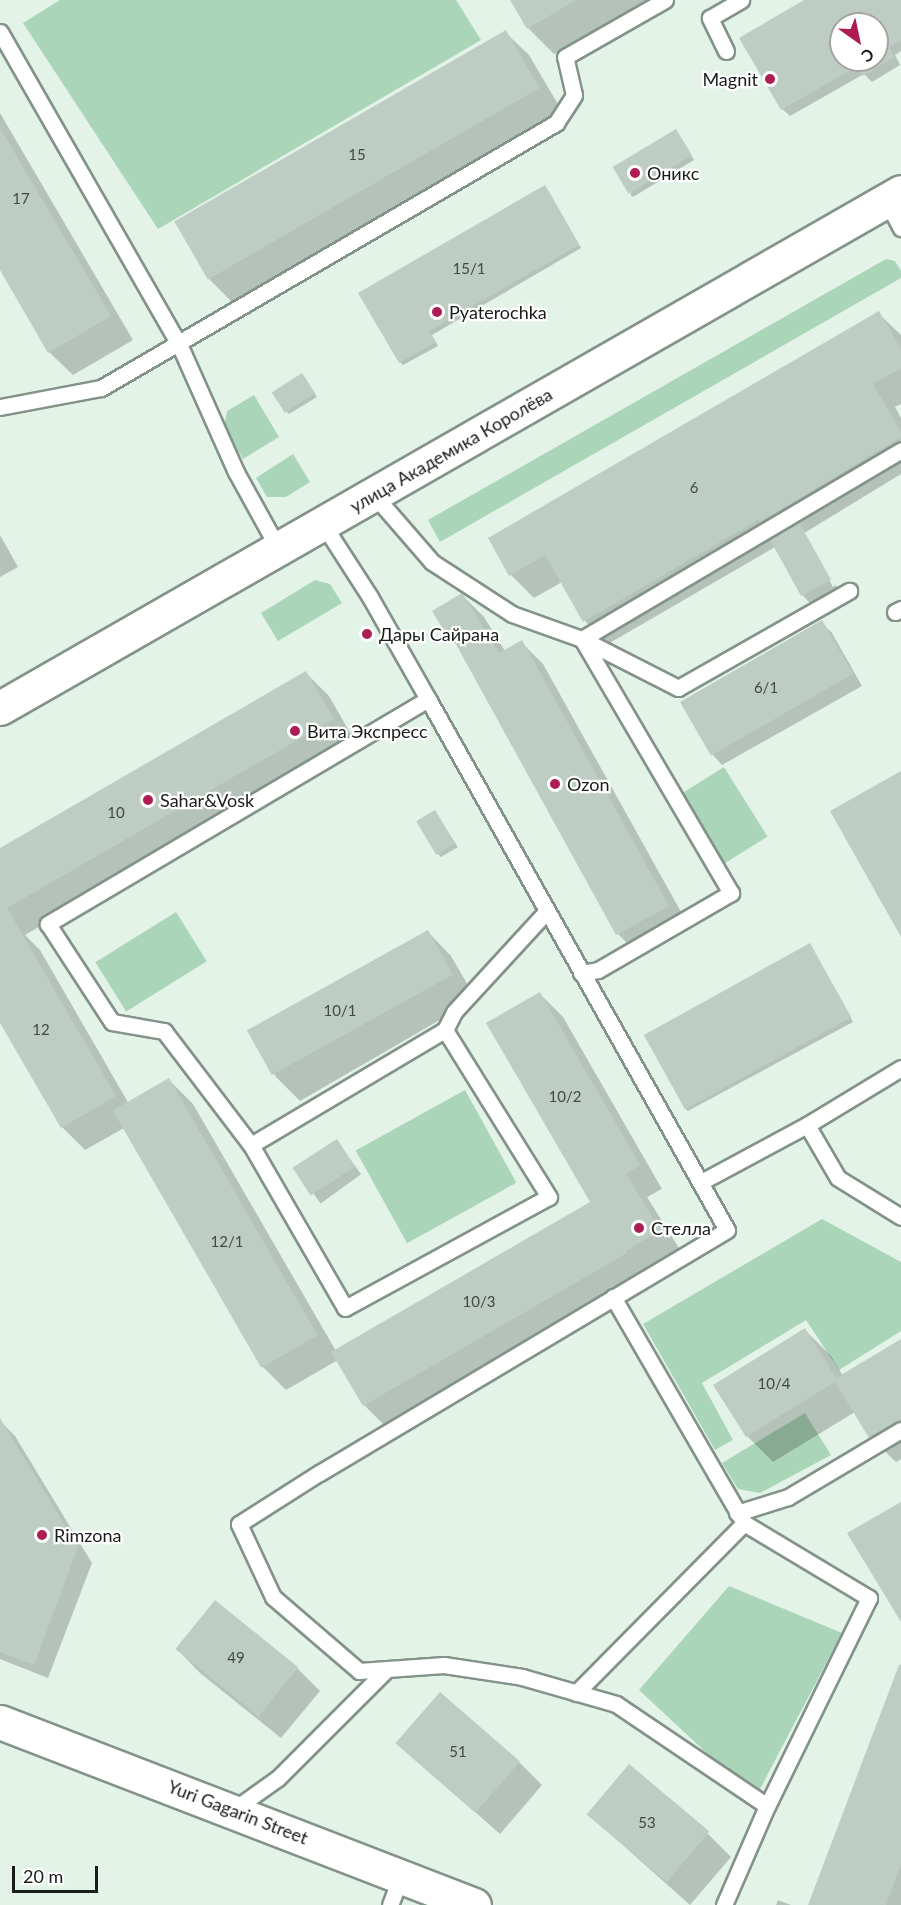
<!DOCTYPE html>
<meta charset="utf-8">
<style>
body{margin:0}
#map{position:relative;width:901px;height:1905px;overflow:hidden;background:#e3f3e8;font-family:Lato,sans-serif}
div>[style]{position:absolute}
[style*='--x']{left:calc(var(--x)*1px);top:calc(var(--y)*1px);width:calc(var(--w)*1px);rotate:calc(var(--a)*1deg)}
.green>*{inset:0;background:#aad5b8;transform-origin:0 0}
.shadow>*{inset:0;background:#0003;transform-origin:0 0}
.building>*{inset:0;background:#becdc3;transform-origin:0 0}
.roads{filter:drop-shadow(2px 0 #849389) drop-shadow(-2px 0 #849389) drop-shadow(0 2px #849389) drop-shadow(0 -2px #849389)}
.lane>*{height:15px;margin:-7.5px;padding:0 7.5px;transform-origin:7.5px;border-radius:7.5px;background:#fff}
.secondary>*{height:33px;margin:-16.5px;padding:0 16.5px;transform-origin:16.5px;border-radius:16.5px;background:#fff}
.dots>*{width:16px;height:16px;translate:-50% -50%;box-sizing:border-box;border:3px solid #fff;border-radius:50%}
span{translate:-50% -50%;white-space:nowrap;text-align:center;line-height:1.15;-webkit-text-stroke:4.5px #fff;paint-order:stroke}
.number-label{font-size:15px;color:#424944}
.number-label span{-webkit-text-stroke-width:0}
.poi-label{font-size:18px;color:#181d19}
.right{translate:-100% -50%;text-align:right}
.left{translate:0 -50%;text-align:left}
.street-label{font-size:18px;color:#181d19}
.north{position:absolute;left:829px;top:12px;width:60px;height:60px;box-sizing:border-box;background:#fff;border:2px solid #a3a5a3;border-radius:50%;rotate:147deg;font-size:16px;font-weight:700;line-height:24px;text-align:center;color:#181d19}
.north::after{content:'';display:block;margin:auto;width:21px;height:27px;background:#ad1d54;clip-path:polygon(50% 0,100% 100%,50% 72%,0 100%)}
.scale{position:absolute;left:12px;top:1866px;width:86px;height:27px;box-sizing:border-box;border:3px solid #181d19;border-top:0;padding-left:8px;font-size:18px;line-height:21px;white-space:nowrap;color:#181d19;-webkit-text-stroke:4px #fff;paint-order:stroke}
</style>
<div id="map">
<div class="green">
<i style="clip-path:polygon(60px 0,456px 0,481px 40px,158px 229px,23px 23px)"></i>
<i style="clip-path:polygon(886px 259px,895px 261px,901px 271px,901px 278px,440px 542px,428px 520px)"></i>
<i style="clip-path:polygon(254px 395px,279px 437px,243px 459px,224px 428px,227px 411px)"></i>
<i style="clip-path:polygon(293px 454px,310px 482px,286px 497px,267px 497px,256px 478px)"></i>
<i style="clip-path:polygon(315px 580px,330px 584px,342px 603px,278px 641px,261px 613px)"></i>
<i style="left:724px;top:767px;width:82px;height:55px;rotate:58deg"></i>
<i style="left:176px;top:912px;width:58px;height:95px;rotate:58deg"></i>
<i style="left:465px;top:1090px;width:106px;height:125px;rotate:61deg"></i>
<i style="clip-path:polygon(822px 1219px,901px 1262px,901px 1331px,839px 1370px,806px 1320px,702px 1383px,733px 1440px,715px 1450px,643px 1324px)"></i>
<i style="clip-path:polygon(805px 1413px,831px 1455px,760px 1493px,738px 1489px,722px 1463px)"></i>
<i style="clip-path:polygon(729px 1586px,842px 1633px,760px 1789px,712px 1758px,639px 1690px)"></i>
</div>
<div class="shadow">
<i style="clip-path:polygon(512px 0,646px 0,554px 54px,528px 28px)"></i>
<i style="clip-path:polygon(evenodd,807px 0,901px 0,901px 51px,895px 55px,900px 65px,872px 82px,864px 74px,790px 116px,782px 109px,741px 38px,807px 0,841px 24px,877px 24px,877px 60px,841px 60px,841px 24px)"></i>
<i style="clip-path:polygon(505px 32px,529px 55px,562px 111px,233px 303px,210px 280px,177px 223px)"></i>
<i style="clip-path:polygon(0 113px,133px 340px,73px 375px,49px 352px,0 267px)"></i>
<i style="clip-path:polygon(676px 131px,694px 160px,633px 197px,630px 194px)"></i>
<i style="clip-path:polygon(548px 190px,581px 248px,432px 335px,438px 346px,403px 365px,400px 362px)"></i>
<i style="clip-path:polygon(evenodd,878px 313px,901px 335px,901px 404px,895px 407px,901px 418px,901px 474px,806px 532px,837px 587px,810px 603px,803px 596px,775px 547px,608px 644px,585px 621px,562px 582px,534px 598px,511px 575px,490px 539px,878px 313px,803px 532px,806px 532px,836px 585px,833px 587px,803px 532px)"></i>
<i style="clip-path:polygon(305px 378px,317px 397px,289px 414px,286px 411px)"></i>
<i style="clip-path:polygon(0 535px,18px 567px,0 577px)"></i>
<i style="clip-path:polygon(462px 595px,484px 617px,505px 651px,521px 642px,543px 664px,690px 928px,640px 956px,618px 934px,459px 647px,450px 638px)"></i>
<i style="clip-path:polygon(821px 622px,832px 633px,862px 686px,722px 765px,712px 754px,682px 702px)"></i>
<i style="clip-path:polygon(306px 673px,329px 696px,356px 743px,25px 935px,40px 950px,129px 1104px,169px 1080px,193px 1104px,336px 1351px,592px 1203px,540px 994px,563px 1017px,662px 1189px,647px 1197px,682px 1253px,387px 1428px,364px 1405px,338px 1360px,286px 1390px,263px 1367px,124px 1128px,85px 1150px,62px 1127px,0 1020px,0 850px)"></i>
<i style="clip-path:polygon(435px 812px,458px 847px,441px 857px,438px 854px)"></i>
<i style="clip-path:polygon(428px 932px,451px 956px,476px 999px,300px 1101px,276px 1077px,251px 1034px)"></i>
<i style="clip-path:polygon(810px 945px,853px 1022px,688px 1111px,685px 1108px)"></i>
<i style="left:337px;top:1141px;width:41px;height:50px;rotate:54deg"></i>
<i style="clip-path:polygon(805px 1330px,831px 1356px,843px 1376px,901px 1340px,901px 1459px,896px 1462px,870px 1437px,855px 1412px,773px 1462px,747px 1436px,716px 1385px)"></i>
<i style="clip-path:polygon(0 1421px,15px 1436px,92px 1563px,48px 1678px,0 1659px)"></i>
<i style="clip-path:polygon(177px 1649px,297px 1668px,320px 1691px,281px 1738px,200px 1673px)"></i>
<i style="clip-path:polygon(901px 1664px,901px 1905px,810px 1905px)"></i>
<i style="clip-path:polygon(398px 1744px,519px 1762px,542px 1785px,500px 1834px)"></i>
<i style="clip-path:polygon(588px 1814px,708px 1834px,731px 1857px,690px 1905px)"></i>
<i style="clip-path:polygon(778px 1900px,791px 1905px,776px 1905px)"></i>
</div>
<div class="building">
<i style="clip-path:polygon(510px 0,576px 0,527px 29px)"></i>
<i style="clip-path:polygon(evenodd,804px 0,901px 0,901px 40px,889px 47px,894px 57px,863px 76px,858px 66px,781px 110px,739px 38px,804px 0,841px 24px,877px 24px,877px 60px,841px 60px,841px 24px)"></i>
<i style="left:506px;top:30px;width:67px;height:383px;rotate:60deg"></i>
<i style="clip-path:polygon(0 128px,111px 316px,48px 353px,0 270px)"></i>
<i style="left:676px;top:129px;width:31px;height:74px;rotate:59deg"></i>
<i style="clip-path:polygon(545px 185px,579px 245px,429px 331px,436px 342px,399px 363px,358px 293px)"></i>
<i style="clip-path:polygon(879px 311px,901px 349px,901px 368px,873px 384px,901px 432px,901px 437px,760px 522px,758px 520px,583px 622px,545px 555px,509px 576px,488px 538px)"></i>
<i style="left:302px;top:373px;width:24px;height:36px;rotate:57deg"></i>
<i style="left:799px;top:522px;width:66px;height:34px;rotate:61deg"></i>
<i style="clip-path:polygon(462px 593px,499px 653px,522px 640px,669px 906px,616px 935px,452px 637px,449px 639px,432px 611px)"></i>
<i style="left:822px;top:620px;width:62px;height:164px;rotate:60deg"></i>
<i style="clip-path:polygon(306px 671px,334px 719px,7px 908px,116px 1096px,61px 1128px,0 1023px,0 848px)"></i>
<i style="clip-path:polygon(901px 771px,901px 937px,830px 811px)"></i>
<i style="left:435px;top:810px;width:39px;height:22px;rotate:59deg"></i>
<i style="left:428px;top:930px;width:51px;height:207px;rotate:61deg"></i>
<i style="left:810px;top:943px;width:85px;height:190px;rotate:61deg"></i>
<i style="clip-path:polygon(540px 992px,640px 1165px,626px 1174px,660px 1230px,626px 1251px,627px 1253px,363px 1406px,331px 1352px,590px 1202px,486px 1023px)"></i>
<i style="left:169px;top:1078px;width:297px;height:65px;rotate:60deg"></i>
<i style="left:337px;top:1139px;width:33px;height:53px;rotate:57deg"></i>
<i style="clip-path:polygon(805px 1328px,836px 1378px,901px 1339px,901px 1419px,869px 1438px,835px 1382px,746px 1437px,713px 1385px)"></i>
<i style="clip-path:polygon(0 1418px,78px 1547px,34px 1665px,0 1652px)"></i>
<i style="clip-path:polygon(901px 1502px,901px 1622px,847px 1533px)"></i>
<i style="left:215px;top:1600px;width:107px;height:63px;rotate:39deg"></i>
<i style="clip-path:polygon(899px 1665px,901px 1665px,901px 1864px,886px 1905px,808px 1905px)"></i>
<i style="left:440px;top:1692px;width:106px;height:68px;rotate:41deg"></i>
<i style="left:629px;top:1764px;width:105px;height:66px;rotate:40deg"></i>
</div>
<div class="roads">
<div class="lane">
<i style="--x:0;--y:32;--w:360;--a:60.2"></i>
<i style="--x:179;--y:344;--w:140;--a:66"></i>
<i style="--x:236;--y:472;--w:89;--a:61.1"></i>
<i style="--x:726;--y:51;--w:37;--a:-116"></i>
<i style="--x:710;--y:18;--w:36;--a:-30"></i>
<i style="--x:886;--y:200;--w:32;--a:62"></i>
<i style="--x:0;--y:407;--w:103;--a:-10.7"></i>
<i style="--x:101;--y:388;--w:527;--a:-30.22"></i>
<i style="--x:556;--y:123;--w:33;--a:-57"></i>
<i style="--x:574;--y:95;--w:39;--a:-103"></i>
<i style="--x:565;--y:57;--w:115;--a:-29.7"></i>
<i style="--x:374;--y:495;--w:89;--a:49.1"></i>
<i style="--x:432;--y:562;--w:95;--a:33"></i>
<i style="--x:512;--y:614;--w:74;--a:19.7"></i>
<i style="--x:582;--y:639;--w:108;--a:27"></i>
<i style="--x:678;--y:688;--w:197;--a:-29.6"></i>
<i style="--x:323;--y:524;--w:87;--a:57.2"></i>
<i style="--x:370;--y:597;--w:117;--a:60.4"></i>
<i style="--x:428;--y:699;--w:609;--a:60.62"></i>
<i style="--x:727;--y:1230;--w:475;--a:149.2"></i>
<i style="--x:319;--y:1473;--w:95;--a:147.5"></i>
<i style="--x:239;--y:1524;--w:81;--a:65"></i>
<i style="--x:273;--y:1597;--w:113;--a:40.7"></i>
<i style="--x:359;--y:1671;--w:85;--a:-4"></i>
<i style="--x:444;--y:1665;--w:79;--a:8.7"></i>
<i style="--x:522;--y:1677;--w:98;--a:16"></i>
<i style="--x:616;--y:1704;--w:182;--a:34"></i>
<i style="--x:767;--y:1806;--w:108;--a:113.5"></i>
<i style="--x:895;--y:612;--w:7;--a:-27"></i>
<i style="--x:428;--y:699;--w:442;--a:149.4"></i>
<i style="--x:48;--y:924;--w:117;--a:56.9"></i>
<i style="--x:112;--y:1022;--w:53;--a:9.8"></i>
<i style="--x:164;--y:1031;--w:143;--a:52.7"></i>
<i style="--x:251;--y:1145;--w:226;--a:-30.7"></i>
<i style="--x:445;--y:1030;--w:20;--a:-63"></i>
<i style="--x:454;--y:1012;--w:136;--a:-47.4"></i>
<i style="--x:581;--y:973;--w:17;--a:-10"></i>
<i style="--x:598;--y:970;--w:154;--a:-30.1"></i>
<i style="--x:731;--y:893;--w:294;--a:-120.4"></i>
<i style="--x:582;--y:639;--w:371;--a:-30.6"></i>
<i style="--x:807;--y:1125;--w:61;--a:59.7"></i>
<i style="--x:838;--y:1178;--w:74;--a:31.8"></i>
<i style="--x:251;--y:1145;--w:188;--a:60"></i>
<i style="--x:345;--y:1308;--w:232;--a:-28.6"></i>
<i style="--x:549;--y:1197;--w:197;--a:-121.9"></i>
<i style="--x:701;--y:1182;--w:120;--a:-28.3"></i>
<i style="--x:807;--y:1125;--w:110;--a:-31.2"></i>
<i style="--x:613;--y:1297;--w:261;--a:59.9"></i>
<i style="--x:744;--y:1523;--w:146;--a:31"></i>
<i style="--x:869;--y:1598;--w:232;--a:116.1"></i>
<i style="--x:737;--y:1513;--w:53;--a:-17.4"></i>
<i style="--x:788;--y:1497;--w:131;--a:-30.7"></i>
<i style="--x:576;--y:1693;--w:239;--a:-45.3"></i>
<i style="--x:233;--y:1810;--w:55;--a:-35.4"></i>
<i style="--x:278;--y:1778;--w:154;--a:-45"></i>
<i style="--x:390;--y:1905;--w:31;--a:-69"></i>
</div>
<div class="secondary">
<i style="--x:0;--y:708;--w:1038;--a:-29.8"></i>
<i style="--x:0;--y:1722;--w:508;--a:21.11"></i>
</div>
</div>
<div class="dots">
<i style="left:770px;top:79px;background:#ad1d54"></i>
<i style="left:635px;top:173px;background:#ad1d54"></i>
<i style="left:437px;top:312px;background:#ad1d54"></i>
<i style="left:367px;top:634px;background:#ad1d54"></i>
<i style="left:295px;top:731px;background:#ad1d54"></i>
<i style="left:555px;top:784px;background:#ad1d54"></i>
<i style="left:148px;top:800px;background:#ad1d54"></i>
<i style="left:639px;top:1228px;background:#ad1d54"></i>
<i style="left:42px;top:1535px;background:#ad1d54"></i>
</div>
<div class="number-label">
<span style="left:357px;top:155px">15</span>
<span style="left:21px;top:199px">17</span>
<span style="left:469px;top:269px">15/1</span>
<span style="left:694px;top:488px">6</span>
<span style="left:766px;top:688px">6/1</span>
<span style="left:116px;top:813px">10</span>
<span style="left:340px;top:1011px">10/1</span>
<span style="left:41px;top:1030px">12</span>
<span style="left:565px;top:1097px">10/2</span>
<span style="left:227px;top:1242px">12/1</span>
<span style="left:479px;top:1302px">10/3</span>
<span style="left:774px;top:1384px">10/4</span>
<span style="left:236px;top:1658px">49</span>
<span style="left:458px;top:1752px">51</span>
<span style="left:647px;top:1823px">53</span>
</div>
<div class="poi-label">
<span class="right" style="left:758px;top:79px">Magnit</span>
<span class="left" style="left:647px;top:173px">Оникс</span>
<span class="left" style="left:449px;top:312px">Pyaterochka</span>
<span class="left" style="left:379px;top:634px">Дары Сайрана</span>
<span class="left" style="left:307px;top:731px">Вита Экспресс</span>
<span class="left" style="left:567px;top:784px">Ozon</span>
<span class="left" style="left:160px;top:800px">Sahar&amp;Vosk</span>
<span class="left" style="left:651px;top:1228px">Стелла</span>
<span class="left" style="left:54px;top:1535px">Rimzona</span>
</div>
<div class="street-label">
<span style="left:451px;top:450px;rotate:-30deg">улица Академика Королёва</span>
<span style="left:238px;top:1812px;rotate:21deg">Yuri Gagarin Street</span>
</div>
<div class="north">С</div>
<div class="scale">20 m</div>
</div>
